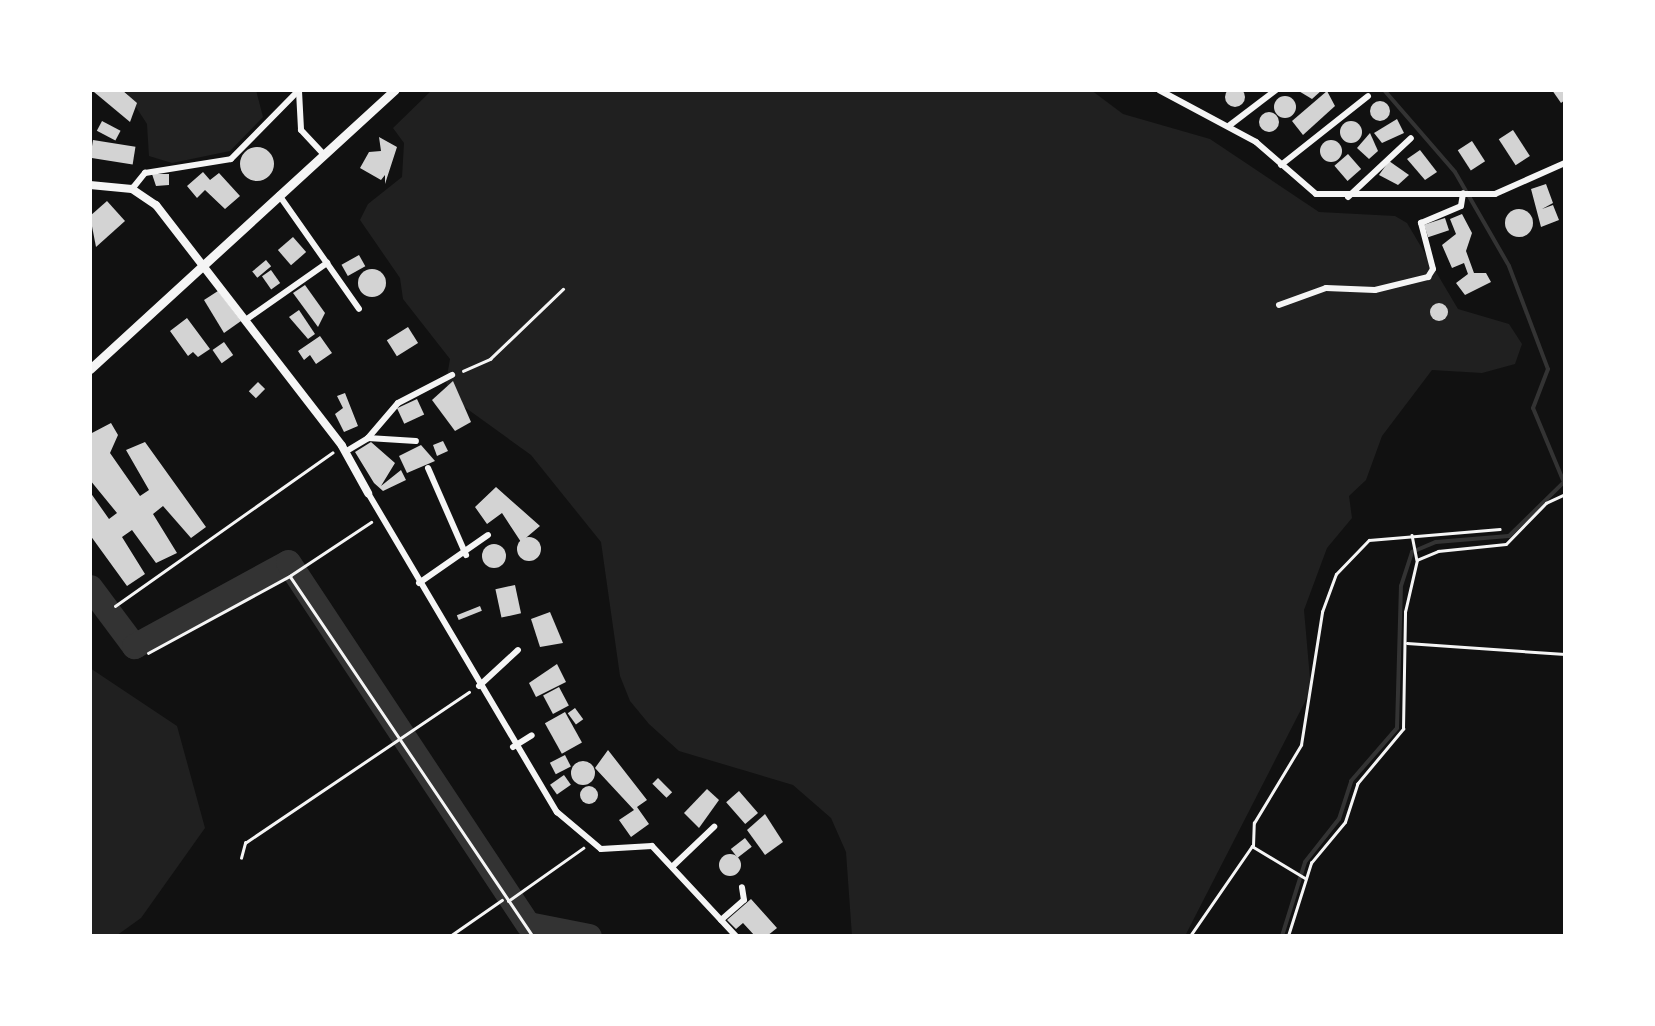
<!DOCTYPE html>
<style>
body{margin:0}
#map{position:relative;width:1655px;height:1026px;overflow:hidden;background:#111;font-family:Mulish,sans-serif}
div>[style]{position:absolute}
[style*='--x']{left:calc(var(--x)*1px);top:calc(var(--y)*1px);width:calc(var(--w)*1px);rotate:calc(var(--a)*1deg)}
.green>*{inset:0;background:#202020}
.stream>*{height:4px;margin:-2px;padding:0 2px;transform-origin:2px;border-radius:2px;background:#333}
.river>*{height:25px;margin:-12.5px;padding:0 12.5px;transform-origin:12.5px;border-radius:12.5px;background:#333}
.building>*{inset:0;background:#d3d3d3;transform-origin:0 0}
.round{border-radius:50%}
.path>*{height:2.5px;margin:-1.25px;padding:0 1.25px;transform-origin:1.25px;border-radius:1.25px;background:#f5f5f5}
.minor>*{height:6px;margin:-3px;padding:0 3px;transform-origin:3px;border-radius:3px;background:#f5f5f5}
.tertiary>*{height:8px;margin:-4px;padding:0 4px;transform-origin:4px;border-radius:4px;background:#f5f5f5}
.primary>*{height:9px;margin:-4.5px;padding:0 4.5px;transform-origin:4.5px;border-radius:4.5px;background:#f5f5f5}
span{translate:-50% -50%;white-space:nowrap;text-align:center;line-height:1.15;-webkit-text-stroke:10px #fff;paint-order:stroke}
.frame{position:absolute;inset:0;border:92px solid #fff;pointer-events:none}
</style>
<div id="map">
<div class="green">
<i style="clip-path:polygon(125px 90px,256px 90px,263px 117px,230px 151px,172px 163px,149px 156px,147px 124px)"></i>
<i style="clip-path:polygon(432px 90px,1091px 90px,1123px 114px,1210px 139px,1319px 212px,1395px 216px,1407px 223px,1458px 309px,1509px 324px,1522px 344px,1515px 364px,1482px 373px,1432px 370px,1382px 436px,1366px 480px,1349px 496px,1352px 518px,1327px 548px,1304px 610px,1311px 690px,1185px 936px,852px 936px,846px 852px,831px 818px,793px 785px,679px 751px,649px 724px,630px 701px,620px 676px,601px 542px,531px 455px,452px 398px,446px 382px,450px 359px,403px 299px,400px 278px,360px 220px,368px 204px,402px 177px,404px 143px,393px 128px)"></i>
<i style="clip-path:polygon(90px 668px,177px 726px,205px 828px,141px 918px,116px 936px,90px 936px)"></i>
</div>
<div class="stream">
<i style="--x:1384;--y:90;--w:108;--a:49.1"></i>
<i style="--x:1455;--y:172;--w:108;--a:60.1"></i>
<i style="--x:1509;--y:266;--w:110;--a:69.3"></i>
<i style="--x:1548;--y:369;--w:42;--a:111"></i>
<i style="--x:1533;--y:408;--w:78;--a:67.4"></i>
<i style="--x:1282;--y:936;--w:77;--a:-72.7"></i>
<i style="--x:1305;--y:862;--w:55;--a:-51.7"></i>
<i style="--x:1339;--y:819;--w:40;--a:-72"></i>
<i style="--x:1351;--y:781;--w:70;--a:-49"></i>
<i style="--x:1397;--y:728;--w:142;--a:-88.4"></i>
<i style="--x:1401;--y:586;--w:36;--a:-72"></i>
<i style="--x:1412;--y:552;--w:26;--a:-23"></i>
<i style="--x:1436;--y:542;--w:73;--a:-4.7"></i>
<i style="--x:1509;--y:536;--w:78;--a:-44.5"></i>
</div>
<div class="river">
<i style="--x:90;--y:587;--w:74;--a:53.3"></i>
<i style="--x:134;--y:646;--w:175;--a:-28.6"></i>
<i style="--x:288;--y:562;--w:434;--a:56.5"></i>
<i style="--x:528;--y:924;--w:62;--a:11.1"></i>
</div>
<div class="building">
<i class="round" style="left:1225px;top:87px;width:20px;height:20px"></i>
<i style="clip-path:polygon(122px 90px,137px 103px,130px 122px,94px 92px)"></i>
<i style="clip-path:polygon(1297px 90px,1322px 90px,1312px 99px)"></i>
<i style="clip-path:polygon(1552px 90px,1565px 90px,1565px 100px,1561px 103px)"></i>
<i style="clip-path:polygon(1327px 91px,1335px 106px,1303px 135px,1292px 121px)"></i>
<i class="round" style="left:1274px;top:96px;width:22px;height:22px"></i>
<i class="round" style="left:1370px;top:101px;width:20px;height:20px"></i>
<i class="round" style="left:1259px;top:112px;width:20px;height:20px"></i>
<i style="clip-path:polygon(1397px 119px,1404px 133px,1382px 143px,1374px 133px)"></i>
<i class="round" style="left:1340px;top:121px;width:22px;height:22px"></i>
<i style="left:102px;top:121px;width:21px;height:11px;rotate:28deg"></i>
<i style="left:1513px;top:130px;width:31px;height:17px;rotate:57deg"></i>
<i style="clip-path:polygon(1370px 133px,1378px 151px,1369px 159px,1357px 148px)"></i>
<i style="clip-path:polygon(379px 137px,397px 147px,385px 184px,385px 175px,381px 180px,360px 168px,369px 152px,381px 151px)"></i>
<i style="left:93px;top:140px;width:43px;height:18px;rotate:9deg"></i>
<i class="round" style="left:1320px;top:140px;width:22px;height:22px"></i>
<i style="left:1472px;top:141px;width:24px;height:17px;rotate:57deg"></i>
<i class="round" style="left:240px;top:147px;width:34px;height:34px"></i>
<i style="clip-path:polygon(1420px 150px,1437px 172px,1425px 180px,1407px 159px)"></i>
<i style="left:1348px;top:154px;width:20px;height:18px;rotate:49deg"></i>
<i style="clip-path:polygon(1389px 161px,1409px 175px,1398px 185px,1379px 175px)"></i>
<i style="clip-path:polygon(203px 172px,210px 180px,219px 173px,240px 196px,225px 209px,205px 190px,197px 198px,187px 186px)"></i>
<i style="clip-path:polygon(152px 174px,169px 174px,169px 185px,156px 186px)"></i>
<i style="clip-path:polygon(1546px 184px,1553px 203px,1542px 209px,1553px 205px,1559px 220px,1541px 227px,1531px 189px)"></i>
<i style="clip-path:polygon(107px 201px,125px 221px,96px 247px,90px 216px)"></i>
<i class="round" style="left:1505px;top:209px;width:28px;height:28px"></i>
<i style="clip-path:polygon(1462px 214px,1472px 233px,1466px 251px,1474px 273px,1486px 273px,1491px 282px,1465px 295px,1456px 283px,1468px 274px,1464px 263px,1452px 268px,1442px 245px,1456px 234px,1450px 219px)"></i>
<i style="left:1445px;top:218px;width:13px;height:22px;rotate:72deg"></i>
<i style="left:293px;top:237px;width:20px;height:20px;rotate:49deg"></i>
<i style="left:359px;top:255px;width:13px;height:20px;rotate:61deg"></i>
<i style="left:266px;top:260px;width:8px;height:18px;rotate:50deg"></i>
<i class="round" style="left:358px;top:269px;width:28px;height:28px"></i>
<i style="left:271px;top:270px;width:16px;height:11px;rotate:55deg"></i>
<i style="clip-path:polygon(305px 285px,325px 313px,318px 327px,293px 293px)"></i>
<i style="clip-path:polygon(218px 291px,241px 321px,224px 333px,204px 300px)"></i>
<i class="round" style="left:1430px;top:303px;width:18px;height:18px"></i>
<i style="clip-path:polygon(299px 310px,315px 334px,308px 339px,289px 317px)"></i>
<i style="clip-path:polygon(187px 318px,210px 349px,198px 357px,193px 352px,188px 356px,170px 331px)"></i>
<i style="left:408px;top:327px;width:19px;height:25px;rotate:58deg"></i>
<i style="clip-path:polygon(320px 336px,332px 353px,316px 364px,310px 355px,304px 360px,298px 351px)"></i>
<i style="left:224px;top:342px;width:16px;height:14px;rotate:55deg"></i>
<i style="clip-path:polygon(453px 381px,471px 422px,455px 431px,432px 400px)"></i>
<i style="left:258px;top:382px;width:10px;height:13px;rotate:45deg"></i>
<i style="clip-path:polygon(345px 393px,358px 426px,344px 432px,335px 414px,343px 408px,337px 396px)"></i>
<i style="left:417px;top:399px;width:17px;height:22px;rotate:65deg"></i>
<i style="clip-path:polygon(111px 423px,118px 435px,110px 453px,140px 496px,149px 490px,126px 450px,145px 442px,206px 527px,191px 538px,163px 506px,153px 514px,177px 553px,156px 563px,132px 530px,122px 537px,145px 574px,127px 586px,90px 535px,90px 492px,109px 519px,117px 513px,90px 480px,90px 434px)"></i>
<i style="clip-path:polygon(443px 441px,448px 451px,437px 456px,433px 445px)"></i>
<i style="clip-path:polygon(371px 442px,395px 463px,381px 486px,401px 470px,406px 480px,383px 491px,374px 483px,355px 452px)"></i>
<i style="clip-path:polygon(421px 445px,435px 461px,407px 473px,399px 456px)"></i>
<i style="clip-path:polygon(496px 487px,540px 526px,521px 542px,502px 513px,487px 524px,475px 507px)"></i>
<i class="round" style="left:517px;top:537px;width:24px;height:24px"></i>
<i class="round" style="left:482px;top:544px;width:24px;height:24px"></i>
<i style="left:515px;top:585px;width:29px;height:20px;rotate:78deg"></i>
<i style="left:480px;top:606px;width:5px;height:25px;rotate:68deg"></i>
<i style="clip-path:polygon(550px 612px,563px 643px,540px 647px,531px 619px)"></i>
<i style="clip-path:polygon(557px 664px,566px 682px,536px 697px,529px 683px)"></i>
<i style="left:559px;top:687px;width:21px;height:18px;rotate:62deg"></i>
<i style="left:575px;top:708px;width:14px;height:9px;rotate:54deg"></i>
<i style="left:565px;top:712px;width:35px;height:23px;rotate:61deg"></i>
<i style="clip-path:polygon(608px 750px,647px 800px,637px 807px,649px 824px,631px 837px,619px 820px,634px 810px,595px 768px)"></i>
<i style="left:565px;top:755px;width:13px;height:17px;rotate:63deg"></i>
<i class="round" style="left:571px;top:761px;width:24px;height:24px"></i>
<i style="left:564px;top:775px;width:12px;height:17px;rotate:55deg"></i>
<i style="left:658px;top:778px;width:20px;height:8px;rotate:45deg"></i>
<i class="round" style="left:580px;top:786px;width:18px;height:18px"></i>
<i style="clip-path:polygon(707px 789px,719px 800px,699px 828px,684px 813px)"></i>
<i style="left:739px;top:791px;width:29px;height:17px;rotate:49deg"></i>
<i style="clip-path:polygon(765px 814px,783px 842px,765px 855px,747px 830px)"></i>
<i style="left:745px;top:838px;width:11px;height:18px;rotate:52deg"></i>
<i class="round" style="left:719px;top:854px;width:22px;height:22px"></i>
<i style="clip-path:polygon(751px 899px,777px 928px,767px 936px,755px 936px,743px 923px,736px 929px,727px 920px)"></i>
</div>
<div class="path">
<i style="--x:463;--y:371;--w:30;--a:-24"></i>
<i style="--x:490;--y:359;--w:101;--a:-43.8"></i>
<i style="--x:1412;--y:535;--w:25;--a:79"></i>
<i style="--x:291;--y:575;--w:96;--a:-33.5"></i>
<i style="--x:115;--y:606;--w:266;--a:-35.2"></i>
<i style="--x:1407;--y:643;--w:158;--a:4"></i>
<i style="--x:148;--y:653;--w:162;--a:-28.5"></i>
<i style="--x:290;--y:576;--w:434;--a:56"></i>
<i style="--x:1253;--y:846;--w:23;--a:-88"></i>
<i style="--x:1254;--y:823;--w:91;--a:-58.9"></i>
<i style="--x:1301;--y:745;--w:135;--a:-81"></i>
<i style="--x:1322;--y:612;--w:40;--a:-69.8"></i>
<i style="--x:1336;--y:574;--w:47;--a:-45.9"></i>
<i style="--x:1369;--y:540;--w:131;--a:-4.8"></i>
<i style="--x:241;--y:858;--w:16;--a:-75"></i>
<i style="--x:245;--y:843;--w:270;--a:-34"></i>
<i style="--x:508;--y:901;--w:92;--a:-35.2"></i>
<i style="--x:450;--y:936;--w:63;--a:-34.7"></i>
<i style="--x:1190;--y:936;--w:109;--a:-55.4"></i>
<i style="--x:1252;--y:846;--w:62;--a:31.1"></i>
<i style="--x:1288;--y:936;--w:77;--a:-72.5"></i>
<i style="--x:1311;--y:863;--w:53;--a:-50.3"></i>
<i style="--x:1345;--y:822;--w:40;--a:-72"></i>
<i style="--x:1357;--y:784;--w:72;--a:-50.1"></i>
<i style="--x:1403;--y:729;--w:117;--a:-89"></i>
<i style="--x:1405;--y:612;--w:53;--a:-77"></i>
<i style="--x:1417;--y:560;--w:23;--a:-23"></i>
<i style="--x:1438;--y:551;--w:68;--a:-5.9"></i>
<i style="--x:1506;--y:544;--w:57;--a:-45.7"></i>
<i style="--x:1546;--y:503;--w:21;--a:-25"></i>
</div>
<div class="minor">
<i style="--x:1159;--y:90;--w:110;--a:28.2"></i>
<i style="--x:1256;--y:142;--w:79;--a:40.9"></i>
<i style="--x:1316;--y:194;--w:179;--a:0"></i>
<i style="--x:1495;--y:194;--w:77;--a:-23.9"></i>
<i style="--x:299;--y:91;--w:39;--a:87"></i>
<i style="--x:301;--y:130;--w:33;--a:47"></i>
<i style="--x:1230;--y:125;--w:58;--a:-37.3"></i>
<i style="--x:1281;--y:165;--w:111;--a:-38.4"></i>
<i style="--x:132;--y:189;--w:21;--a:-51"></i>
<i style="--x:145;--y:173;--w:87;--a:-9.2"></i>
<i style="--x:231;--y:159;--w:97;--a:-45.4"></i>
<i style="--x:279;--y:195;--w:139;--a:54.9"></i>
<i style="--x:1348;--y:197;--w:86;--a:-43.1"></i>
<i style="--x:1279;--y:305;--w:50;--a:-19.9"></i>
<i style="--x:1326;--y:288;--w:49;--a:2.3"></i>
<i style="--x:1375;--y:290;--w:55;--a:-13.8"></i>
<i style="--x:1428;--y:277;--w:9;--a:-58"></i>
<i style="--x:1433;--y:269;--w:48;--a:-104.6"></i>
<i style="--x:1421;--y:223;--w:43;--a:-23"></i>
<i style="--x:1461;--y:206;--w:13;--a:-81"></i>
<i style="--x:247;--y:319;--w:98;--a:-35"></i>
<i style="--x:368;--y:438;--w:46;--a:-49.4"></i>
<i style="--x:398;--y:403;--w:61;--a:-27.4"></i>
<i style="--x:345;--y:452;--w:27;--a:-31"></i>
<i style="--x:368;--y:438;--w:48;--a:3.6"></i>
<i style="--x:428;--y:468;--w:95;--a:66.4"></i>
<i style="--x:368;--y:493;--w:371;--a:59.4"></i>
<i style="--x:557;--y:812;--w:57;--a:40.1"></i>
<i style="--x:601;--y:849;--w:51;--a:-3.4"></i>
<i style="--x:652;--y:846;--w:123;--a:47"></i>
<i style="--x:419;--y:583;--w:84;--a:-34.8"></i>
<i style="--x:479;--y:686;--w:53;--a:-42.7"></i>
<i style="--x:513;--y:747;--w:22;--a:-32"></i>
<i style="--x:673;--y:866;--w:57;--a:-43.6"></i>
<i style="--x:721;--y:920;--w:30;--a:-41"></i>
<i style="--x:744;--y:900;--w:13;--a:-99"></i>
</div>
<div class="tertiary">
<i style="--x:90;--y:185;--w:42;--a:5.4"></i>
<i style="--x:132;--y:189;--w:29;--a:34"></i>
<i style="--x:156;--y:205;--w:304;--a:52.3"></i>
<i style="--x:342;--y:446;--w:54;--a:61"></i>
</div>
<div class="primary">
<i style="--x:90;--y:369;--w:413;--a:-42.5"></i>
</div>
<div class="frame"></div>
</div>
